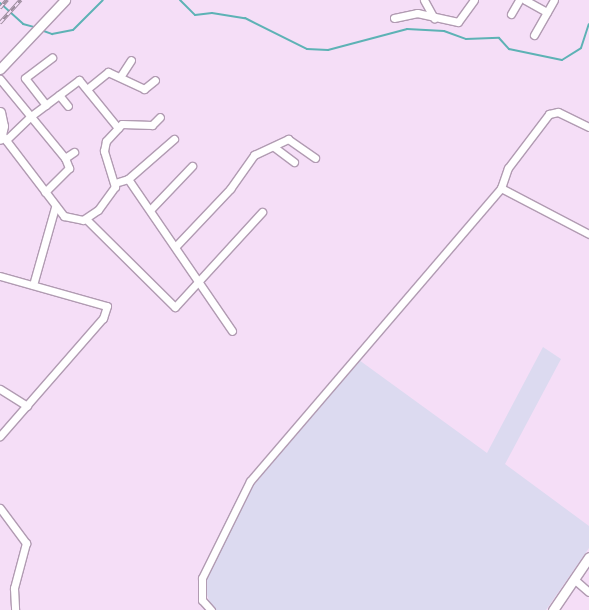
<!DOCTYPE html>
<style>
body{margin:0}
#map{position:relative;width:589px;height:610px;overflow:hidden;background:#f5def7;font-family:"Space Grotesk",sans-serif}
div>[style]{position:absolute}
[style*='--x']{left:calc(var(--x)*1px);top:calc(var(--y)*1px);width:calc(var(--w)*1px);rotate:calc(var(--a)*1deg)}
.industrial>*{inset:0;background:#dcdaf0}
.stream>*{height:2px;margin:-1px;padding:0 1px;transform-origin:1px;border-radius:1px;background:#5db2b5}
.roads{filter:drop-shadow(1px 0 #b19bb2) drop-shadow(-1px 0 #b19bb2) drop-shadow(0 1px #b19bb2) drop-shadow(0 -1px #b19bb2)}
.minor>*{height:7px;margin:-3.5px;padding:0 3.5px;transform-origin:3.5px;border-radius:3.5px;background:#fff}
.tertiary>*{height:9px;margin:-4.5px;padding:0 4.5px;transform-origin:4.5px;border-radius:4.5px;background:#fff}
.rail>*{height:4px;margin-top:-2px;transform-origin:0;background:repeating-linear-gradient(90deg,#f5def7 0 5.5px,#9c8c9d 0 11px);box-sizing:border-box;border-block:1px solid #9c8c9d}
span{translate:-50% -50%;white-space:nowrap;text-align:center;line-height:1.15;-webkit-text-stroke:4px #f5def7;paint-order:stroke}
</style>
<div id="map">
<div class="industrial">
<i style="clip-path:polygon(543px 347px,561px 359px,505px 464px,589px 526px,589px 548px,546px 610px,216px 610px,211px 605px,205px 590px,207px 579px,248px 492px,359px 360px,487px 453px)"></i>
</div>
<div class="stream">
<i style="--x:180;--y:0;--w:21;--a:45"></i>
<i style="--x:195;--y:15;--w:17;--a:-7"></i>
<i style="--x:212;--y:13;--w:33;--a:9"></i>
<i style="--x:245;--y:18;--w:69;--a:26.6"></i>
<i style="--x:307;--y:49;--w:21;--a:3"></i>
<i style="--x:328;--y:50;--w:82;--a:-14.9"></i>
<i style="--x:407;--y:29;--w:37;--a:3"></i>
<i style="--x:444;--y:31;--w:23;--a:20"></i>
<i style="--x:466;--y:39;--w:33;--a:-2"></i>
<i style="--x:499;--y:38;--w:15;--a:48"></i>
<i style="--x:509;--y:49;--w:54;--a:11.7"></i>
<i style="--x:562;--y:60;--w:22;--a:-32"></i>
<i style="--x:581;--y:48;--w:25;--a:-72"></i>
<i style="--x:0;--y:3;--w:31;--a:42"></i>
<i style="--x:23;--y:24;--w:11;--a:15"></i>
<i style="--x:41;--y:30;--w:12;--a:20"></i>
<i style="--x:52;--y:34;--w:21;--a:-11"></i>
<i style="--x:73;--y:30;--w:42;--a:-45"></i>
</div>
<div class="roads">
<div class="minor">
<i style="--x:424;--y:0;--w:21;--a:61"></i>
<i style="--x:525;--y:0;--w:25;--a:29"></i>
<i style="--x:511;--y:14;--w:16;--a:-60"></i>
<i style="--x:394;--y:18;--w:24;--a:-12"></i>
<i style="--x:417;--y:13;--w:42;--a:12.4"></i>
<i style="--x:458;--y:22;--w:27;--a:-54"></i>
<i style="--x:534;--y:35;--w:40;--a:-60.3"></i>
<i style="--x:120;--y:77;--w:20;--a:-57"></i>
<i style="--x:0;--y:79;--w:102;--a:50.6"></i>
<i style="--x:65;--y:158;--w:11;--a:68"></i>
<i style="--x:69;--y:168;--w:34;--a:135"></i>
<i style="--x:87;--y:89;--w:27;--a:-39"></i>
<i style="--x:108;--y:72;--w:40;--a:25"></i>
<i style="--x:144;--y:89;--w:14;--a:-39"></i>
<i style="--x:59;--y:95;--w:14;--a:51"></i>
<i style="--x:46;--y:105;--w:34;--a:-128"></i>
<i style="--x:25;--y:78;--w:34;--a:-37"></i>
<i style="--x:2;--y:135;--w:102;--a:52.6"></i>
<i style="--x:64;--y:216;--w:19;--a:12"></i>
<i style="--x:83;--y:220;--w:18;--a:-34"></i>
<i style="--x:98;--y:210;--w:29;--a:-54"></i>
<i style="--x:115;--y:187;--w:38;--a:-107"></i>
<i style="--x:104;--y:151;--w:10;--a:-79"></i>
<i style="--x:106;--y:141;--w:23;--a:-47"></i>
<i style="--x:122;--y:124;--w:30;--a:2"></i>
<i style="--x:152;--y:125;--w:11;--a:-45"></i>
<i style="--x:6;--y:140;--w:35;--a:-44"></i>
<i style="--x:31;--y:116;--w:60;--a:-36.9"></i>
<i style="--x:79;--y:80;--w:62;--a:50.9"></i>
<i style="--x:274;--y:147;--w:25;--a:37"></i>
<i style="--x:65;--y:158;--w:11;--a:-34"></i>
<i style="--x:128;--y:179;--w:184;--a:55.6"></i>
<i style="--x:115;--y:183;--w:14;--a:-17"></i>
<i style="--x:128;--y:179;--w:61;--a:-41"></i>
<i style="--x:501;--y:188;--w:21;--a:-71"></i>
<i style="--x:508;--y:168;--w:68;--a:-52.8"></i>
<i style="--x:549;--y:114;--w:9;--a:-13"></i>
<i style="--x:558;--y:112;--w:34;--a:26"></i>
<i style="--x:150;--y:210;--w:61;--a:-46.3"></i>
<i style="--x:86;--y:219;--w:125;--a:44.7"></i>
<i style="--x:175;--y:307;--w:129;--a:-47.5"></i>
<i style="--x:176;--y:246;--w:79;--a:-46.5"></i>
<i style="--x:230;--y:189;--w:42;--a:-54.8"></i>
<i style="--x:254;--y:155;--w:38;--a:-25"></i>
<i style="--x:288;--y:139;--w:33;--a:35"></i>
<i style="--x:0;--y:276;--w:111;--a:15.7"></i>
<i style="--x:107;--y:306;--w:13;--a:108"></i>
<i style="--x:103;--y:318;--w:157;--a:131.1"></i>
<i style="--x:33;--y:285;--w:81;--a:-74.2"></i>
<i style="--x:0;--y:389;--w:32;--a:32"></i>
<i style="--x:0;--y:508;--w:44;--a:53.4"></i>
<i style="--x:26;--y:543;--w:47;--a:104.9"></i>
<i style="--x:14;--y:588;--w:22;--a:87"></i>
<i style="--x:575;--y:580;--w:18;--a:41"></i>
<i style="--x:211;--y:610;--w:13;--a:-132"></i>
<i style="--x:202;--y:600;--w:22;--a:-90"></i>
<i style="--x:202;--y:578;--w:108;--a:-63.7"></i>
<i style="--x:250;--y:481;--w:386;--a:-49.4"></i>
<i style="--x:501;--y:188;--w:99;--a:27.6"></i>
</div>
<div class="tertiary">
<i style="--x:0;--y:69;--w:95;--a:-46.7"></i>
<i style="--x:0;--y:112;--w:14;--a:78"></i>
<i style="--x:3;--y:126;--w:13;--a:103"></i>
<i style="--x:553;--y:610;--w:64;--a:-55.8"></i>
</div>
</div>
<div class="rail">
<i style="--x:0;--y:8;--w:11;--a:-49"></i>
<i style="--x:0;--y:23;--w:31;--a:-48"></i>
</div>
</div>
